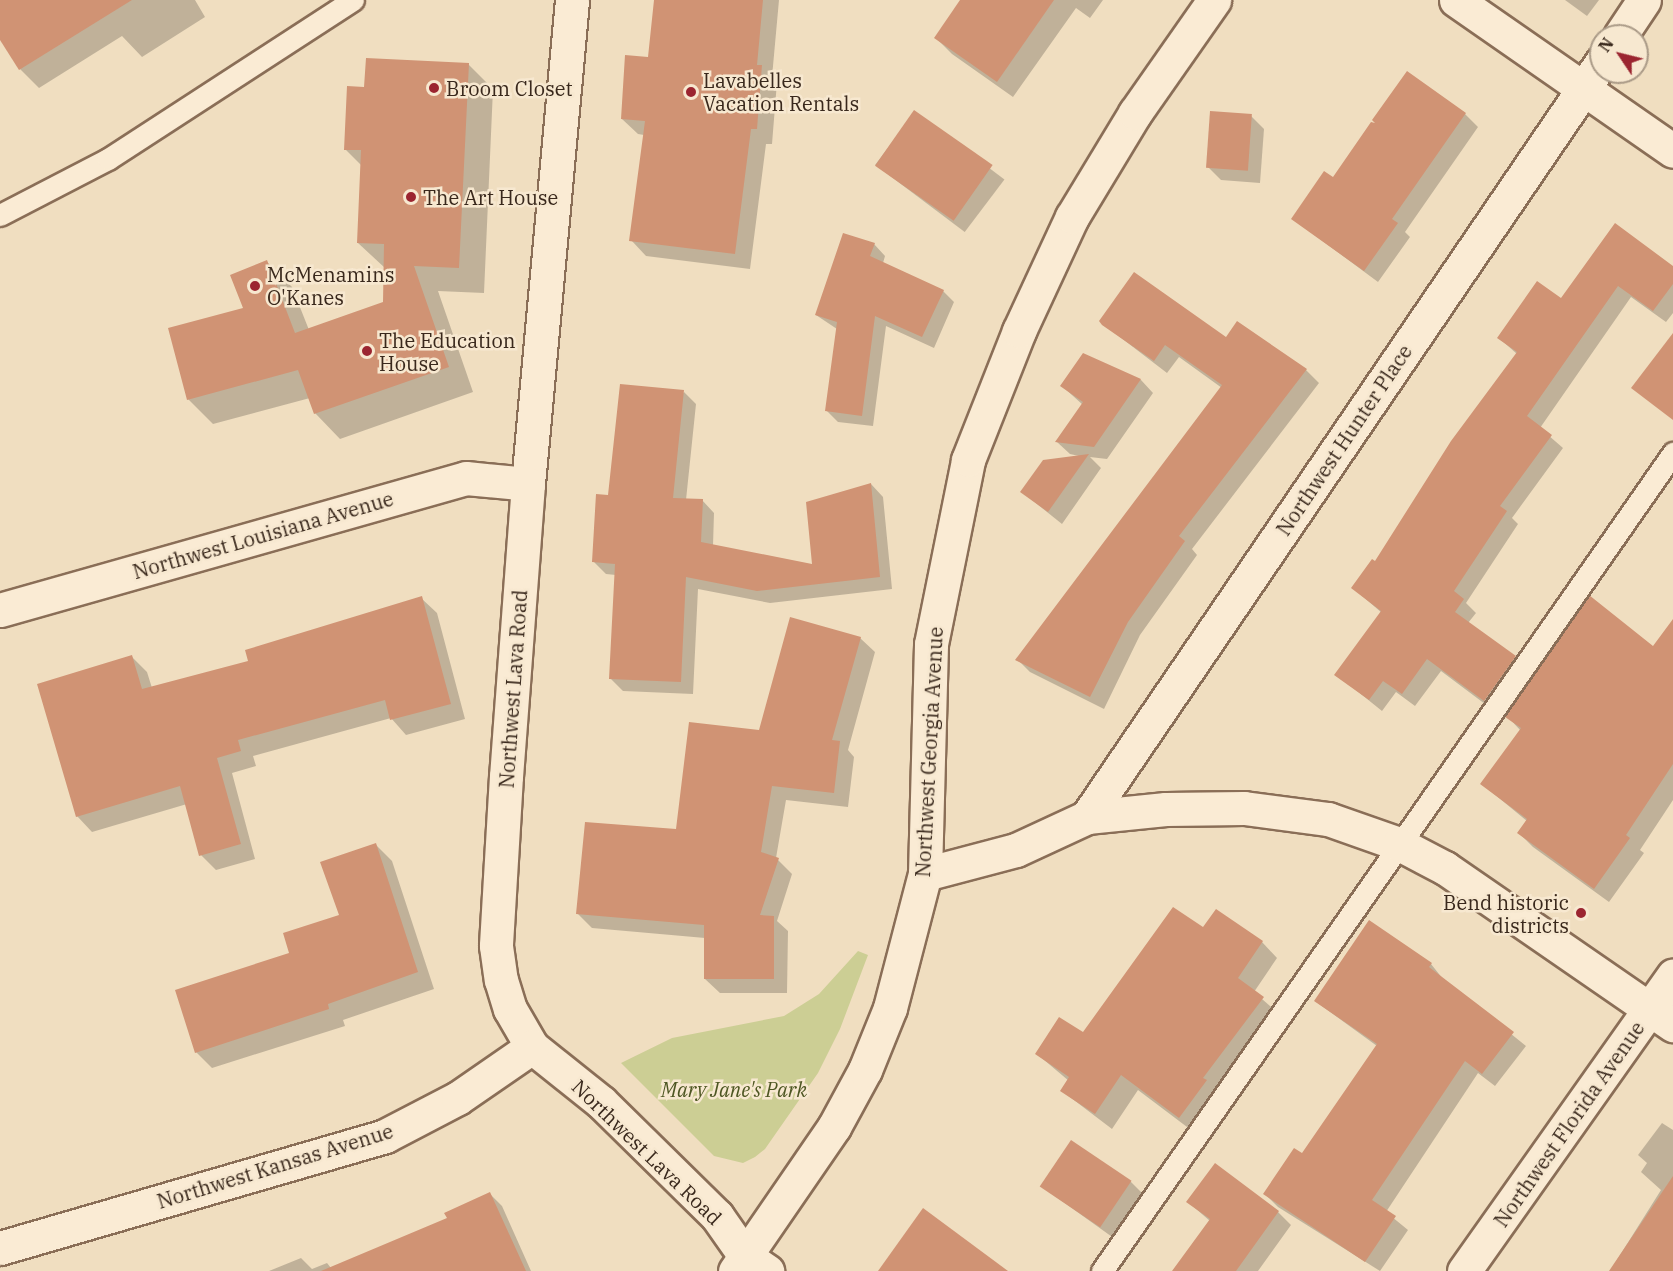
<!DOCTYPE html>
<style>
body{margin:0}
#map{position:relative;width:1673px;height:1271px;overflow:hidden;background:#f0dec0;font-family:"IBM Plex Serif",serif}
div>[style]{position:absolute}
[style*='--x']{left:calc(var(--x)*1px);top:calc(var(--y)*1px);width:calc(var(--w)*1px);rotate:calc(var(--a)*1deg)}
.green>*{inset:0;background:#ccce94}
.shadow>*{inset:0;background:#0003;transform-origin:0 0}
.building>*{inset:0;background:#d09374;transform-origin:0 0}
.roads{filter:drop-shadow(2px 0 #8a6e57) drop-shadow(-2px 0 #8a6e57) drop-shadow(0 2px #8a6e57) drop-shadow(0 -2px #8a6e57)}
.service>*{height:21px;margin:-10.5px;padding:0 10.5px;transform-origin:10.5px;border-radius:10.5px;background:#faebd4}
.minor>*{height:33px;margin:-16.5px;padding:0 16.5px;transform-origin:16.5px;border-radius:16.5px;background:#faebd4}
.dots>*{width:16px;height:16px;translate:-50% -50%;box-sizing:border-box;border:3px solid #f7e8d0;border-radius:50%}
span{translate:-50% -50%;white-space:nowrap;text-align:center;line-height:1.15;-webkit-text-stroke:5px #f7e8d0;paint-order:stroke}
.poi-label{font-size:20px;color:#39281c}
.left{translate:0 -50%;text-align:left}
.right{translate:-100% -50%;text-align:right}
.street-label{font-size:20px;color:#39281c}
.park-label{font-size:20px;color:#4d5622;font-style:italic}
.north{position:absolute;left:1589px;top:24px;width:60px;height:60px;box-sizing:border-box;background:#f7e8d0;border:2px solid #ab9b88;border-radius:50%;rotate:305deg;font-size:16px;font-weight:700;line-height:24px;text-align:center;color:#39281c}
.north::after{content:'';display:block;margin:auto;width:21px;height:27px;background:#9b2530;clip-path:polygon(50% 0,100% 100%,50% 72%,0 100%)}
</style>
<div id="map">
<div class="green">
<i style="clip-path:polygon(858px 951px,868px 955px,840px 1029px,818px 1073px,765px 1149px,755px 1157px,743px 1163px,714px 1156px,621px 1063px,672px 1038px,784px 1016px,819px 994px)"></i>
</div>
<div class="shadow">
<i style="clip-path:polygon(0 0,195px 0,205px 17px,142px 57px,122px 36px,39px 88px,20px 69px,0 37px)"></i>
<i style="clip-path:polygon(655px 0,779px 0,772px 77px,777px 82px,772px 144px,766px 144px,750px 269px,646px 256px,631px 240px,644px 135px,638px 134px,622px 119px,650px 58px)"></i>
<i style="clip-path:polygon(962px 0,1103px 0,1090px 18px,1076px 8px,1013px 97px,952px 54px,936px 38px)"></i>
<i style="clip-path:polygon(1565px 0,1599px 0,1587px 16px)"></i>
<i style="clip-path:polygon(468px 64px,493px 89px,484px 293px,438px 291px,473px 392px,340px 439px,315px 413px,310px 398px,213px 424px,188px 399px,245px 309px,267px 262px,292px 287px,309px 330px,385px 303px,385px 268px,358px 243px,361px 165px,345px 149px)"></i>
<i style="left:915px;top:112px;width:112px;height:66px;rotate:37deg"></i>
<i style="clip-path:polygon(1465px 114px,1478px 127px,1405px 232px,1410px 237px,1378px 282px,1293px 219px,1333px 179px)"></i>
<i style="clip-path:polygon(1251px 116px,1264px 129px,1260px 183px,1221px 180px,1208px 167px)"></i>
<i style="clip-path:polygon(874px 244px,885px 256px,883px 263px,943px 291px,954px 302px,934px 348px,886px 326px,873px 426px,838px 422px,826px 410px,837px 329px,816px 315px)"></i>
<i style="clip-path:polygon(1673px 268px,1673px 313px,1666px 322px,1631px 297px,1540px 428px,1563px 448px,1512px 518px,1518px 524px,1466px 603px,1476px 613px,1468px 623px,1527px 669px,1497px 713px,1441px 671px,1415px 706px,1396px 692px,1382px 711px,1336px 674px,1382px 613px,1353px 588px,1375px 563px,1517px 354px,1499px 338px,1562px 300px)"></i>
<i style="clip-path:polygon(1103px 324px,1226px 339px,1306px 370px,1319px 383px,1192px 549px,1197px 555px,1140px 635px,1104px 709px,1030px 672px,1017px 659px,1222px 388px,1179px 357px,1167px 373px)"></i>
<i style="clip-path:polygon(1084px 355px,1141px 380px,1153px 393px,1107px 459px,1090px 457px,1101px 468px,1062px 524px,1022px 492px,1079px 456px,1070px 454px,1057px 442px,1083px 405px,1062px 386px)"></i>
<i style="clip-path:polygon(684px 392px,696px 404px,686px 500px,702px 500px,714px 513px,713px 546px,814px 566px,871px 484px,883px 497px,892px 589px,770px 603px,698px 589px,693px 694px,623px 691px,611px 679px,616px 575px,606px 574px,594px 562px,610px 496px)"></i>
<i style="clip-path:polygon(421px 598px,437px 613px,465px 719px,406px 735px,391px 718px,253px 756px,256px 766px,232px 773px,255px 859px,216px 870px,201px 855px,187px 804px,92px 832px,77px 816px,132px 657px,147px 672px,152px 688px,250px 662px)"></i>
<i style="clip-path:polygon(1673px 622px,1673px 800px,1640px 850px,1644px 853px,1609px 902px,1533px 847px,1519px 833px,1527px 821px,1482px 784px,1521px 731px,1507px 716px,1653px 648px)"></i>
<i style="clip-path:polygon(860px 638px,875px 652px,848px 750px,854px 757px,848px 807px,786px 800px,776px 858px,792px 874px,777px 921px,788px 931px,787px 993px,720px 993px,705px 979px,705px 938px,592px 928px,578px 914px,677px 831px,760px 732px)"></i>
<i style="clip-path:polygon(376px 845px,392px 861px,434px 989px,343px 1020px,345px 1026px,212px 1068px,196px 1052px,291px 954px,341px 916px)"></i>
<i style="clip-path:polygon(1369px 922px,1431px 964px,1443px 979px,1526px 1046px,1495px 1086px,1478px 1073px,1386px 1212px,1408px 1230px,1380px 1271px,1278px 1207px,1265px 1194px,1302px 1155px,1377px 1046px,1315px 1001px)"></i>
<i style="clip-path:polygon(1203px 929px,1262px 942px,1277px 958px,1254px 992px,1279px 1014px,1195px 1133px,1138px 1090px,1112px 1129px,1062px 1091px,1069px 1081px,1037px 1054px,1083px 1034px)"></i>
<i style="clip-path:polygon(1662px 1123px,1673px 1130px,1673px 1271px,1610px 1271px,1661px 1190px,1641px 1172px,1647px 1163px,1638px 1155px)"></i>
<i style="clip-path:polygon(1131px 1182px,1144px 1195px,1115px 1239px,1041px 1186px)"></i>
<i style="clip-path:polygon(490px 1194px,502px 1206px,531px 1271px,269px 1271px,301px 1258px,312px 1269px,327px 1263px,331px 1268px,449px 1219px)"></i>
<i style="clip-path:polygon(1188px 1202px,1278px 1212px,1291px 1225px,1258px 1271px,1174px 1271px,1210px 1221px)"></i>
</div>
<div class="building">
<i style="clip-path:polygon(0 0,132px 0,19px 70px,0 40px)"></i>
<i style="clip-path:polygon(654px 0,763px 0,757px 65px,762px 65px,757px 129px,751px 129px,735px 254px,629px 241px,645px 121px,621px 119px,625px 55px,648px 57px)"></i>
<i style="clip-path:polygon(960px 0,1054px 0,997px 82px,934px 38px)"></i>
<i style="clip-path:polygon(366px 58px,469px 63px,459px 268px,414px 266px,449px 367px,314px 414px,298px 370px,187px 400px,168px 328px,243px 308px,230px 275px,267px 260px,295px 333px,383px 302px,384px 244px,357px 243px,361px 150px,344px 150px,347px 86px,364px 87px)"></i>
<i style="clip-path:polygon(1407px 71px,1466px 113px,1392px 219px,1398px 223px,1364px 271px,1291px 219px,1324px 171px,1333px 177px,1371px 122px,1375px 123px,1372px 120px)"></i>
<i style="left:914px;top:110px;width:96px;height:68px;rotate:35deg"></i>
<i style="left:1210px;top:111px;width:42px;height:57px;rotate:4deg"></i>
<i style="clip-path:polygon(1615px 223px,1673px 266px,1673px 284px,1653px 311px,1618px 286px,1527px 416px,1552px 435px,1500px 506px,1507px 511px,1454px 591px,1464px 599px,1455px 612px,1516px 656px,1484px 701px,1427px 659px,1402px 694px,1383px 681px,1369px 700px,1334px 675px,1381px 611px,1351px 588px,1372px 559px,1375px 561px,1451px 441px,1517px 352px,1497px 338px,1537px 281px,1561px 298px)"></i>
<i style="clip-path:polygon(843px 233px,875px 243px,870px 256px,944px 290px,922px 337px,875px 316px,862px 416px,825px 411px,837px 322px,815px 315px)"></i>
<i style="clip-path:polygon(1134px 272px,1226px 337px,1237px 321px,1307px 369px,1179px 536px,1185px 541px,1128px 622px,1090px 697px,1015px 660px,1222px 385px,1165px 345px,1154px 361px,1102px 325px,1099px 321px)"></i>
<i style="clip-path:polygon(1673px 333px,1673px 420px,1631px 388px)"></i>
<i style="clip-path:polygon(1083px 353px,1141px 379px,1094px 447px,1055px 442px,1083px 402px,1060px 386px)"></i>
<i style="clip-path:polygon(620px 384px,684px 390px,673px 498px,703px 499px,701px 542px,812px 564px,806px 502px,871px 483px,880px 577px,757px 591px,686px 577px,681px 682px,609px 679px,615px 564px,592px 562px,596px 494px,608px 495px)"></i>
<i style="clip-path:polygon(1089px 454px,1048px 512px,1020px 492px,1043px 460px)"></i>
<i style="clip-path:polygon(1589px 595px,1653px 646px,1673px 619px,1673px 764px,1626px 835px,1630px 838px,1594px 889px,1517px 833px,1527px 819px,1480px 784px,1521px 728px,1505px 717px)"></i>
<i style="clip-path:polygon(422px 596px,451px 704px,390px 720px,385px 700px,238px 740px,241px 751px,217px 758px,241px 844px,199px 856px,180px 786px,76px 817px,37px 684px,132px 655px,142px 689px,248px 661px,245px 650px)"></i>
<i style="clip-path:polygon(790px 617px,861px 637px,832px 740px,840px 741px,834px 793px,772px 786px,761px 852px,779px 858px,760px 915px,774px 916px,774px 979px,704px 979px,704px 925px,576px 914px,585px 822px,676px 829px,689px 722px,759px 730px)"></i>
<i style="clip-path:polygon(376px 843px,418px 972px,328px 1004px,329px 1009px,195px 1053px,175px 990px,289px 953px,283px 933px,339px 915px,320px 862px)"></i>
<i style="clip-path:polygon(1173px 907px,1203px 927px,1216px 909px,1263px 941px,1238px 978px,1264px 997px,1203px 1078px,1207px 1080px,1179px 1118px,1121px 1075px,1095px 1114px,1060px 1091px,1069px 1077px,1035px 1054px,1059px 1017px,1083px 1032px)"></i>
<i style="clip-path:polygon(1369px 920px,1432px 963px,1429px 967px,1514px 1032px,1482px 1074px,1465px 1061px,1372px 1200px,1396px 1216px,1365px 1262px,1263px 1194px,1294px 1148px,1302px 1153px,1377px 1044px,1314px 1001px)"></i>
<i style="left:1071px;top:1140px;width:73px;height:56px;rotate:34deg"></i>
<i style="clip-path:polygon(1215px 1163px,1279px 1211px,1236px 1271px,1172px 1271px,1210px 1219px,1186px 1202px)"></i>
<i style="clip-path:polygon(1673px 1176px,1673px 1271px,1609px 1271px)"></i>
<i style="clip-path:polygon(490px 1192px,526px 1271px,321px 1271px,447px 1218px,444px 1213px)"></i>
<i style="clip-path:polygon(923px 1208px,1008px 1271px,878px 1271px)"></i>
</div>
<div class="roads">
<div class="service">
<i style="--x:0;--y:215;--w:122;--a:-27.4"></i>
<i style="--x:108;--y:159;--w:292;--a:-33"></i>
<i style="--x:1102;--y:1271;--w:998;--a:-55.08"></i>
</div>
<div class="minor">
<i style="--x:572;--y:0;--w:486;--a:95.2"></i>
<i style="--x:528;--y:484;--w:293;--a:94.3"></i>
<i style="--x:506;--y:776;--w:170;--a:93.4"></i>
<i style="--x:496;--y:946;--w:34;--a:82"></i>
<i style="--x:501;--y:980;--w:30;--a:73"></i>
<i style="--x:510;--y:1009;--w:44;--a:59.9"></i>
<i style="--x:532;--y:1047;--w:88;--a:38.6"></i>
<i style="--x:601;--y:1102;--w:163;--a:44.5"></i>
<i style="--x:717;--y:1216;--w:49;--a:55"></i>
<i style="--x:745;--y:1256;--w:27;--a:34"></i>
<i style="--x:1456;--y:0;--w:264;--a:34.8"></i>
<i style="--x:1620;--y:36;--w:43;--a:-56.3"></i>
<i style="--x:0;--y:610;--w:484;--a:-15.8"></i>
<i style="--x:466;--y:478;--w:62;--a:5.5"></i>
<i style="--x:1087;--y:817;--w:913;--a:-55.72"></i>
<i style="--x:925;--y:874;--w:94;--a:-14.8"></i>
<i style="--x:1016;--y:850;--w:78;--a:-24.9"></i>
<i style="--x:1087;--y:817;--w:79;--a:-5.8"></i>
<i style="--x:1166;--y:809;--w:78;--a:-0.7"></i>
<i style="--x:1244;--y:808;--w:85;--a:7.5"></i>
<i style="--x:1328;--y:819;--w:75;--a:19.4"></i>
<i style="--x:1399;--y:844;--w:52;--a:27.6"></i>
<i style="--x:1445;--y:868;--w:277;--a:34.6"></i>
<i style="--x:0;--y:1248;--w:401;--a:-16.2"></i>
<i style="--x:385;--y:1136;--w:82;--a:-27.5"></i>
<i style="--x:458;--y:1098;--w:90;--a:-34.6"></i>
<i style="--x:735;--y:1271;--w:175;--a:-55.5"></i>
<i style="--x:834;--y:1127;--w:65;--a:-61.5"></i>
<i style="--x:865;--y:1070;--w:67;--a:-68"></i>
<i style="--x:890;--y:1008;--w:138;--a:-75.4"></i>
<i style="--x:925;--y:874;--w:230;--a:-88.5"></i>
<i style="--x:931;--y:644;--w:188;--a:-78.6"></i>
<i style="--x:968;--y:460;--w:139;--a:-68.4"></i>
<i style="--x:1019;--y:331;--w:126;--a:-65.1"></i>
<i style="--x:1072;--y:217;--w:122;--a:-58.8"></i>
<i style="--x:1135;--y:113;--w:138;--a:-55"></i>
<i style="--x:1464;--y:1271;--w:362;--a:-54.7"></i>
</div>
</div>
<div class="dots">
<i style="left:434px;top:88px;background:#9b2530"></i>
<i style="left:691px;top:92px;background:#9b2530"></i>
<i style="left:411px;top:197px;background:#9b2530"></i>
<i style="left:255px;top:286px;background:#9b2530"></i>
<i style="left:367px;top:351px;background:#9b2530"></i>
<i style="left:1581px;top:913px;background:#9b2530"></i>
</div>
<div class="poi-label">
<span class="left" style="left:703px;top:92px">Lavabelles<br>Vacation Rentals</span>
<span class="left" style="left:446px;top:88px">Broom Closet</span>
<span class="left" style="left:423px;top:197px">The Art House</span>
<span class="left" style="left:267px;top:286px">McMenamins<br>O'Kanes</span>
<span class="left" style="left:379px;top:352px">The Education<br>House</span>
<span class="right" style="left:1569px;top:914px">Bend historic<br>districts</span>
</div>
<div class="street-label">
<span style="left:1344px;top:440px;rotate:-56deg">Northwest Hunter Place</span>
<span style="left:263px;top:535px;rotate:-16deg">Northwest Louisiana Avenue</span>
<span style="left:513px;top:689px;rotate:-86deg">Northwest Lava Road</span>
<span style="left:929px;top:752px;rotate:-87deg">Northwest Georgia Avenue</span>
<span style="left:1569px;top:1124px;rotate:-55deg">Northwest Florida Avenue</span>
<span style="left:647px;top:1152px;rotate:44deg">Northwest Lava Road</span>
<span style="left:275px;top:1166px;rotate:-17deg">Northwest Kansas Avenue</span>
</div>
<div class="park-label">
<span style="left:734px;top:1089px">Mary Jane's Park</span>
</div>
<div class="north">N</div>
</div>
